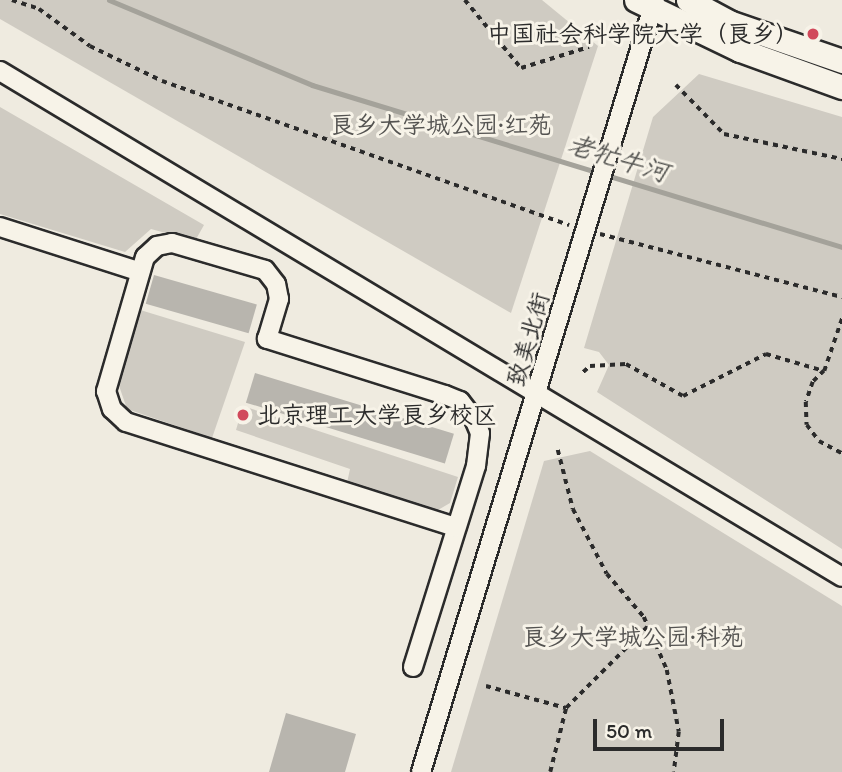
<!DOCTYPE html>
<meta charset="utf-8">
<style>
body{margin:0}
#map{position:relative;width:842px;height:772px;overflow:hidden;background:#efebe0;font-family:Itim,"LXGW WenKai TC",sans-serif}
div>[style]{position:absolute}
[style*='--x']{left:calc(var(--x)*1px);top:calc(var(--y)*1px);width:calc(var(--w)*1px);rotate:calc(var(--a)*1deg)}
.green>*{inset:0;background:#cfcbc2}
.stream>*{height:5px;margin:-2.5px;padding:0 2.5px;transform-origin:2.5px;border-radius:2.5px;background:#a4a29a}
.building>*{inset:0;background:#b8b5ae;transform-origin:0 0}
.path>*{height:3.5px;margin-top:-1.75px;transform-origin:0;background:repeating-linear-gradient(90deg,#2b2b2b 0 5px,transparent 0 10px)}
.roads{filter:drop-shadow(2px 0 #2b2b2b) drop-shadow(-2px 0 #2b2b2b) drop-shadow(0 2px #2b2b2b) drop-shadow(0 -2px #2b2b2b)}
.minor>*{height:18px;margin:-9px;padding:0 9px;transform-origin:9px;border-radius:9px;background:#f7f3e8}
.major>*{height:23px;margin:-11.5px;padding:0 11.5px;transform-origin:11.5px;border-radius:11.5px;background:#f7f3e8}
.dots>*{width:19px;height:19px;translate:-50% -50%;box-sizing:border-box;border:4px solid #f7f3e8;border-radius:50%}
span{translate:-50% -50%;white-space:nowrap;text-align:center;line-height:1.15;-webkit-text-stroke:6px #f7f3e8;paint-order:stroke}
.poi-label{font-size:24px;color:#2b2b2b}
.right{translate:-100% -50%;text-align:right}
.left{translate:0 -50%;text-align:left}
.park-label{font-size:24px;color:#545351}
.street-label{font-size:24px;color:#2b2b2b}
.water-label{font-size:26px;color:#555552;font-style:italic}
.scale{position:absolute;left:593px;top:719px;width:131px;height:32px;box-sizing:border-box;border:4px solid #2b2b2b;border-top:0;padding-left:9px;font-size:21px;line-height:24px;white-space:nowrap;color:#2b2b2b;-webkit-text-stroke:5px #f7f3e8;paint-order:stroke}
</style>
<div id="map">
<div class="green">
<i style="clip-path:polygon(0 0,542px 0,598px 46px,511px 313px,0 19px)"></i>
<i style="clip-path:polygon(699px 74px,842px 117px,842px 549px,597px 392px,609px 365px,599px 352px,584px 348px,653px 117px)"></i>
<i style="clip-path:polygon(0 107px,204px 225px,195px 241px,151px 229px,125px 252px,0 214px)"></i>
<i style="clip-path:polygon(137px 309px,245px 342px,212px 438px,127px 409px,116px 377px)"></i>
<i style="clip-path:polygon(243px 406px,458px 477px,450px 503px,438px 510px,347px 483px,350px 469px,236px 430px)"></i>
<i style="clip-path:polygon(590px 451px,842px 606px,842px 772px,451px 772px,544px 461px)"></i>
</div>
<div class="stream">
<i style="--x:109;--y:0;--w:220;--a:22.7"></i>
<i style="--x:312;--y:85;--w:554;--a:17"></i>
</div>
<div class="building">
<i style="left:154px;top:275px;width:107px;height:30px;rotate:16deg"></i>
<i style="left:255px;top:373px;width:208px;height:31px;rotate:17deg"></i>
<i style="clip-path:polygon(286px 713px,356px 734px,345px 772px,269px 772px)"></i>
</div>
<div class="path">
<i style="--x:12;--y:0;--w:28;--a:18"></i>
<i style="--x:39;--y:9;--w:63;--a:36"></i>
<i style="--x:90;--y:46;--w:80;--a:25.9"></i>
<i style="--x:162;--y:81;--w:432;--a:19.5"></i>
<i style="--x:465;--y:0;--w:88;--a:50.5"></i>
<i style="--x:521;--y:68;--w:71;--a:-17.2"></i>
<i style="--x:676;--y:85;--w:69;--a:45.6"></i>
<i style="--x:724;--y:134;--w:121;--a:12"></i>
<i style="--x:600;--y:234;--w:250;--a:14.6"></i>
<i style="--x:824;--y:371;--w:16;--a:135"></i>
<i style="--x:813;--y:382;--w:21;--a:109"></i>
<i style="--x:806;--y:402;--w:23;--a:88"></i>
<i style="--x:807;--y:425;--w:20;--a:53"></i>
<i style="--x:819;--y:441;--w:26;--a:28"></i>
<i style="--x:583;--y:372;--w:9;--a:-41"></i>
<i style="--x:590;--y:366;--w:36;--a:-3"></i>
<i style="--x:626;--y:364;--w:65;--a:29.3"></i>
<i style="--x:683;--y:396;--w:93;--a:-26.8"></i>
<i style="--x:766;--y:354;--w:60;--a:16.3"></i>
<i style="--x:824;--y:371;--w:56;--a:-71.2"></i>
<i style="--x:558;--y:450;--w:61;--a:75.7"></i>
<i style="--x:573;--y:509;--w:73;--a:62.4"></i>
<i style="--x:607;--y:574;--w:57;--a:49.3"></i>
<i style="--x:644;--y:617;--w:58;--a:66.5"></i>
<i style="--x:667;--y:670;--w:63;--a:79"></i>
<i style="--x:679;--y:732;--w:40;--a:97.1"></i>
<i style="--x:486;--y:686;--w:83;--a:15.4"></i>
<i style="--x:566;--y:708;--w:116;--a:-45"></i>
<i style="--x:550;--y:772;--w:66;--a:-76"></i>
</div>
<div class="roads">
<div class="minor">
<i style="--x:0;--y:71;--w:982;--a:31"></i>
<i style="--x:0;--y:227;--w:145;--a:17.7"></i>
<i style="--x:413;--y:667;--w:211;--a:-72.6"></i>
<i style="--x:476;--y:466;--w:33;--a:-83"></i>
<i style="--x:480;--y:433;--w:15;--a:-113"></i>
<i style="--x:474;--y:419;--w:23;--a:-128"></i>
<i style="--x:460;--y:401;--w:16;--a:-158"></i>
<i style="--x:445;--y:395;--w:187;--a:-162.5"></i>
<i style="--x:267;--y:339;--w:42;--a:-73.3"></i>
<i style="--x:279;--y:299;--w:15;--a:-101"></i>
<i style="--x:276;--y:284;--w:18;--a:-128"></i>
<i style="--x:265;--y:270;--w:97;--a:-163.8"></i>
<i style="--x:172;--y:243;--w:15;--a:169"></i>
<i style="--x:157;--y:246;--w:16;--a:137"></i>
<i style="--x:145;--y:257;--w:140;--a:106.2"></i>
<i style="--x:106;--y:391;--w:19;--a:72"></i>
<i style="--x:112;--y:409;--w:19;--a:43"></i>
<i style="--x:126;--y:422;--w:346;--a:17.7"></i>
<i style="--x:421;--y:772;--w:807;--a:-73.14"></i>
</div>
<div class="major">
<i style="--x:636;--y:0;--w:115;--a:25.7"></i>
<i style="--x:740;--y:50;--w:109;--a:19.9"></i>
<i style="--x:688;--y:0;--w:47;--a:28.2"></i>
<i style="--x:729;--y:22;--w:120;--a:19"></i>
</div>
</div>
<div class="dots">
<i style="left:813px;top:34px;background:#d1495b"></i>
<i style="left:243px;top:415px;background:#d1495b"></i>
</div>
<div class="poi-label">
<span class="right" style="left:799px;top:34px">中国社会科学院大学（良乡）</span>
<span class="left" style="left:257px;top:415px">北京理工大学良乡校区</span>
</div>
<div class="park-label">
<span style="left:441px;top:125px">良乡大学城公园·红苑</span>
<span style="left:633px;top:637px">良乡大学城公园·科苑</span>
</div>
<div class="street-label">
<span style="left:528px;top:339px;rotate:-74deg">致美北街</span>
</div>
<div class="water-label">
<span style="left:618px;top:159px;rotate:17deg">老牤牛河</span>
</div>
<div class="scale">50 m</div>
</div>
